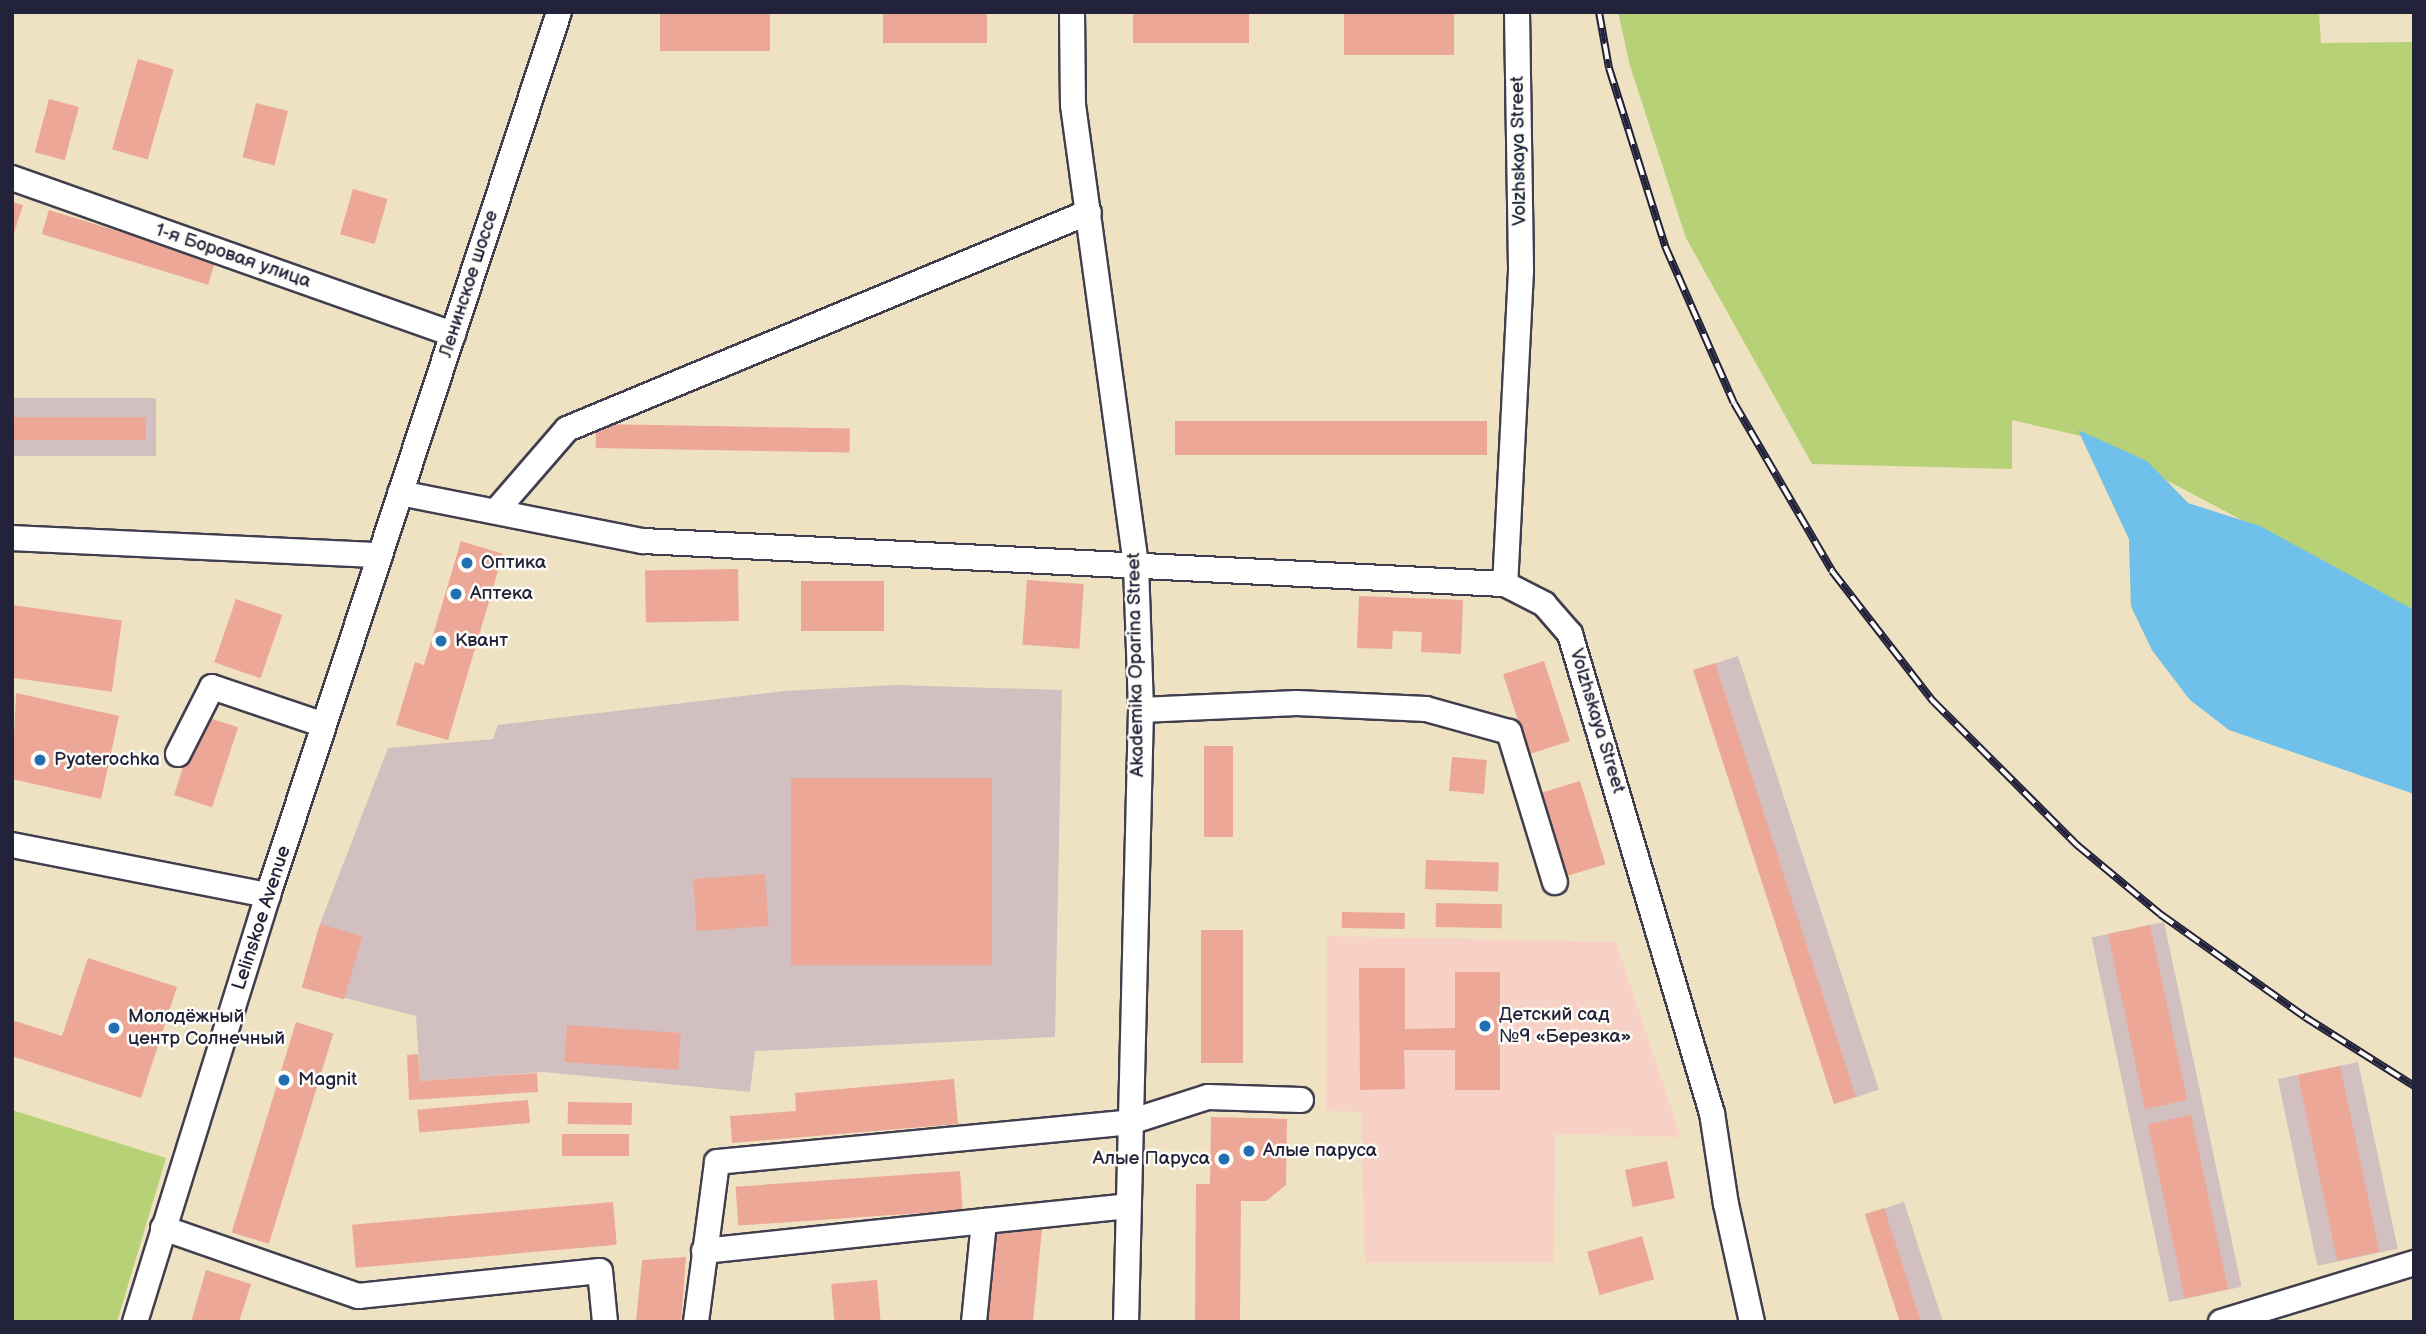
<!DOCTYPE html>
<meta charset="utf-8">
<style>
body{margin:0}
#map{position:relative;width:2426px;height:1334px;overflow:hidden;background:#eee2c2;font-family:"Balsamiq Sans",sans-serif}
div>[style]{position:absolute}
[style*='--x']{left:calc(var(--x)*1px);top:calc(var(--y)*1px);width:calc(var(--w)*1px);rotate:calc(var(--a)*1deg)}
.built>*{inset:0;background:#f7d1c6}
.industrial>*{inset:0;background:#d2bfbf;transform-origin:0 0}
.green>*{inset:0;background:#b7d177}
.water>*{inset:0;background:#6fc0eb}
.building>*{inset:0;background:#eda797;transform-origin:0 0}
.roads{filter:drop-shadow(2px 0 #413f4f) drop-shadow(-2px 0 #413f4f) drop-shadow(0 2px #413f4f) drop-shadow(0 -2px #413f4f)}
.minor>*{height:24px;margin:-12px;padding:0 12px;transform-origin:12px;border-radius:12px;background:#fff}
.rail>*{height:8px;margin-top:-4px;transform-origin:0;background:repeating-linear-gradient(90deg,#fdfcf7 0 16px,#22223b 0 32px);box-sizing:border-box;border-block:2px solid #22223b}
.dots>*{width:19px;height:19px;translate:-50% -50%;box-sizing:border-box;border:4px solid #fdfcf7;border-radius:50%}
span{translate:-50% -50%;white-space:nowrap;text-align:center;line-height:1.15;-webkit-text-stroke:5px #fdfcf7;paint-order:stroke}
.street-label{font-size:19px;color:#22223b}
.poi-label{font-size:19px;color:#22223b}
.left{translate:0 -50%;text-align:left}
.right{translate:-100% -50%;text-align:right}
.frame{position:absolute;inset:0;border:14px solid #22223b;pointer-events:none}
</style>
<div id="map">
<div class="built">
<i style="clip-path:polygon(1327px 936px,1616px 942px,1681px 1137px,1555px 1134px,1554px 1263px,1365px 1263px,1361px 1112px,1326px 1111px)"></i>
</div>
<div class="industrial">
<i style="left:12px;top:398px;width:144px;height:58px"></i>
<i style="left:1738px;top:656px;width:456px;height:47px;rotate:72deg"></i>
<i style="clip-path:polygon(895px 685px,1062px 690px,1055px 1037px,755px 1051px,750px 1092px,544px 1072px,420px 1081px,416px 1016px,302px 987px,320px 924px,388px 748px,493px 739px,498px 725px,785px 691px)"></i>
<i style="left:2164px;top:922px;width:373px;height:74px;rotate:78deg"></i>
<i style="left:2358px;top:1062px;width:191px;height:82px;rotate:78deg"></i>
<i style="left:1904px;top:1202px;width:126px;height:41px;rotate:72deg"></i>
</div>
<div class="green">
<i style="clip-path:polygon(1618px 12px,2319px 12px,2321px 43px,2414px 42px,2414px 611px,2166px 480px,2188px 503px,2190px 700px,2152px 650px,2131px 606px,2129px 539px,2081px 436px,2012px 420px,2012px 469px,1812px 464px,1686px 238px,1630px 66px)"></i>
<i style="clip-path:polygon(12px 1110px,166px 1158px,117px 1322px,12px 1322px)"></i>
</div>
<div class="water">
<i style="clip-path:polygon(2078px 430px,2147px 461px,2188px 503px,2260px 526px,2414px 610px,2414px 794px,2229px 730px,2190px 700px,2152px 650px,2131px 606px,2129px 539px)"></i>
</div>
<div class="building">
<i style="left:660px;top:12px;width:110px;height:39px"></i>
<i style="left:883px;top:12px;width:104px;height:31px"></i>
<i style="left:1133px;top:12px;width:116px;height:31px"></i>
<i style="left:1344px;top:12px;width:110px;height:43px"></i>
<i style="left:138px;top:59px;width:37px;height:94px;rotate:16deg"></i>
<i style="left:49px;top:99px;width:31px;height:55px;rotate:15deg"></i>
<i style="left:256px;top:103px;width:33px;height:56px;rotate:14deg"></i>
<i style="left:353px;top:189px;width:36px;height:47px;rotate:16deg"></i>
<i style="clip-path:polygon(12px 202px,23px 205px,13px 236px,12px 236px)"></i>
<i style="left:49px;top:210px;width:174px;height:25px;rotate:17deg"></i>
<i style="left:12px;top:417px;width:134px;height:23px"></i>
<i style="left:1175px;top:421px;width:312px;height:34px"></i>
<i style="left:596px;top:424px;width:254px;height:24px;rotate:1deg"></i>
<i style="clip-path:polygon(461px 541px,503px 554px,448px 740px,396px 725px,415px 662px,424px 665px)"></i>
<i style="left:738px;top:569px;width:52px;height:93px;rotate:89deg"></i>
<i style="left:1027px;top:580px;width:57px;height:65px;rotate:4deg"></i>
<i style="left:884px;top:581px;width:50px;height:83px;rotate:90deg"></i>
<i style="clip-path:polygon(1359px 596px,1463px 600px,1461px 654px,1421px 652px,1422px 632px,1393px 631px,1392px 649px,1357px 648px)"></i>
<i style="left:236px;top:599px;width:49px;height:67px;rotate:19deg"></i>
<i style="left:12px;top:605px;width:111px;height:72px;rotate:8deg"></i>
<i style="left:1544px;top:661px;width:84px;height:43px;rotate:72deg"></i>
<i style="left:1715px;top:663px;width:456px;height:23px;rotate:72deg"></i>
<i style="clip-path:polygon(16px 693px,119px 716px,101px 799px,12px 779px)"></i>
<i style="left:200px;top:715px;width:40px;height:84px;rotate:18deg"></i>
<i style="left:1204px;top:746px;width:29px;height:91px"></i>
<i style="left:1452px;top:757px;width:35px;height:34px;rotate:5deg"></i>
<i style="left:791px;top:778px;width:201px;height:187px"></i>
<i style="left:1580px;top:781px;width:87px;height:42px;rotate:73deg"></i>
<i style="left:1426px;top:860px;width:73px;height:29px;rotate:2deg"></i>
<i style="left:765px;top:874px;width:52px;height:72px;rotate:86deg"></i>
<i style="left:1436px;top:903px;width:66px;height:24px;rotate:1deg"></i>
<i style="left:1342px;top:912px;width:63px;height:16px;rotate:1deg"></i>
<i style="left:320px;top:924px;width:44px;height:66px;rotate:16deg"></i>
<i style="left:2150px;top:925px;width:179px;height:43px;rotate:78deg"></i>
<i style="left:1201px;top:930px;width:42px;height:133px"></i>
<i style="clip-path:polygon(88px 958px,177px 987px,141px 1098px,12px 1056px,12px 1020px,62px 1036px)"></i>
<i style="clip-path:polygon(1359px 968px,1405px 968px,1405px 1029px,1455px 1028px,1455px 972px,1500px 972px,1500px 1090px,1455px 1090px,1455px 1050px,1404px 1050px,1405px 1089px,1360px 1090px)"></i>
<i style="left:296px;top:1022px;width:39px;height:220px;rotate:17deg"></i>
<i style="left:567px;top:1025px;width:114px;height:37px;rotate:4deg"></i>
<i style="clip-path:polygon(418px 1054px,420px 1081px,537px 1073px,538px 1092px,409px 1100px,407px 1055px)"></i>
<i style="left:2340px;top:1066px;width:190px;height:43px;rotate:78deg"></i>
<i style="clip-path:polygon(954px 1079px,958px 1124px,732px 1143px,730px 1116px,796px 1111px,795px 1093px)"></i>
<i style="left:528px;top:1100px;width:23px;height:111px;rotate:85deg"></i>
<i style="left:568px;top:1102px;width:64px;height:22px;rotate:1deg"></i>
<i style="left:2191px;top:1115px;width:178px;height:44px;rotate:78deg"></i>
<i style="clip-path:polygon(1211px 1117px,1287px 1119px,1286px 1185px,1266px 1201px,1241px 1201px,1240px 1322px,1195px 1322px,1196px 1184px,1210px 1184px)"></i>
<i style="left:562px;top:1134px;width:67px;height:22px"></i>
<i style="left:1667px;top:1161px;width:38px;height:43px;rotate:78deg"></i>
<i style="left:960px;top:1171px;width:39px;height:225px;rotate:86deg"></i>
<i style="left:613px;top:1202px;width:43px;height:262px;rotate:85deg"></i>
<i style="left:1884px;top:1208px;width:120px;height:20px;rotate:72deg"></i>
<i style="clip-path:polygon(1042px 1229px,1033px 1322px,986px 1322px,996px 1234px)"></i>
<i style="left:1642px;top:1236px;width:45px;height:57px;rotate:74deg"></i>
<i style="clip-path:polygon(686px 1257px,681px 1322px,636px 1322px,642px 1260px)"></i>
<i style="clip-path:polygon(206px 1270px,251px 1284px,239px 1322px,191px 1322px)"></i>
<i style="left:877px;top:1280px;width:42px;height:46px;rotate:85deg"></i>
</div>
<div class="roads">
<div class="minor">
<i style="--x:1072;--y:12;--w:93;--a:89.4"></i>
<i style="--x:1073;--y:105;--w:464;--a:82.2"></i>
<i style="--x:1136;--y:565;--w:145;--a:88"></i>
<i style="--x:1141;--y:710;--w:612;--a:91.4"></i>
<i style="--x:1517;--y:12;--w:259;--a:89.1"></i>
<i style="--x:1521;--y:271;--w:313;--a:92.9"></i>
<i style="--x:1505;--y:584;--w:44;--a:27.1"></i>
<i style="--x:1544;--y:604;--w:40;--a:49"></i>
<i style="--x:1570;--y:634;--w:500;--a:73.5"></i>
<i style="--x:1712;--y:1113;--w:92;--a:81.3"></i>
<i style="--x:1726;--y:1204;--w:121;--a:77.6"></i>
<i style="--x:12;--y:178;--w:468;--a:19.5"></i>
<i style="--x:400;--y:493;--w:248;--a:11.2"></i>
<i style="--x:643;--y:541;--w:863;--a:2.86"></i>
<i style="--x:496;--y:511;--w:108;--a:-49.1"></i>
<i style="--x:567;--y:429;--w:565;--a:-22.57"></i>
<i style="--x:12;--y:538;--w:367;--a:2.7"></i>
<i style="--x:1141;--y:710;--w:156;--a:-2.6"></i>
<i style="--x:1297;--y:703;--w:129;--a:2.7"></i>
<i style="--x:1426;--y:709;--w:86;--a:15.5"></i>
<i style="--x:1509;--y:732;--w:157;--a:73"></i>
<i style="--x:178;--y:754;--w:75;--a:-63.1"></i>
<i style="--x:212;--y:687;--w:118;--a:18.7"></i>
<i style="--x:12;--y:845;--w:261;--a:11.1"></i>
<i style="--x:163;--y:1228;--w:207;--a:19.2"></i>
<i style="--x:358;--y:1296;--w:243;--a:-5.9"></i>
<i style="--x:600;--y:1271;--w:51;--a:84.4"></i>
<i style="--x:704;--y:1251;--w:282;--a:-6.1"></i>
<i style="--x:135;--y:1322;--w:447;--a:-72.7"></i>
<i style="--x:268;--y:895;--w:930;--a:-71.76"></i>
<i style="--x:696;--y:1322;--w:161;--a:-82.5"></i>
<i style="--x:717;--y:1162;--w:415;--a:-5.5"></i>
<i style="--x:1130;--y:1122;--w:82;--a:-17.8"></i>
<i style="--x:1208;--y:1097;--w:93;--a:1.8"></i>
<i style="--x:974;--y:1322;--w:101;--a:-84.3"></i>
<i style="--x:984;--y:1221;--w:145;--a:-5.9"></i>
<i style="--x:2221;--y:1322;--w:202;--a:-17"></i>
</div>
</div>
<div class="rail">
<i style="--x:1599;--y:12;--w:57;--a:79.9"></i>
<i style="--x:1609;--y:68;--w:187;--a:72.5"></i>
<i style="--x:1665;--y:246;--w:171;--a:66.3"></i>
<i style="--x:1734;--y:403;--w:194;--a:59.7"></i>
<i style="--x:1832;--y:571;--w:165;--a:52.2"></i>
<i style="--x:1933;--y:701;--w:204;--a:45"></i>
<i style="--x:2077;--y:845;--w:108;--a:39.7"></i>
<i style="--x:2160;--y:914;--w:178;--a:35.4"></i>
<i style="--x:2305;--y:1017;--w:129;--a:32.3"></i>
</div>
<div class="dots">
<i style="left:467px;top:563px;background:#1f6fb2"></i>
<i style="left:456px;top:594px;background:#1f6fb2"></i>
<i style="left:441px;top:641px;background:#1f6fb2"></i>
<i style="left:40px;top:760px;background:#1f6fb2"></i>
<i style="left:1485px;top:1026px;background:#1f6fb2"></i>
<i style="left:114px;top:1028px;background:#1f6fb2"></i>
<i style="left:284px;top:1080px;background:#1f6fb2"></i>
<i style="left:1249px;top:1151px;background:#1f6fb2"></i>
<i style="left:1224px;top:1159px;background:#1f6fb2"></i>
</div>
<div class="street-label">
<span style="left:1519px;top:151px;rotate:-91deg">Volzhskaya Street</span>
<span style="left:233px;top:256px;rotate:19deg">1-я Боровая улица</span>
<span style="left:469px;top:284px;rotate:-72deg">Ленинское шоссе</span>
<span style="left:1136px;top:665px;rotate:-91deg">Akademika Oparina Street</span>
<span style="left:1597px;top:721px;rotate:73deg">Volzhskaya Street</span>
<span style="left:262px;top:918px;rotate:-72deg">Lelinskoe Avenue</span>
</div>
<div class="poi-label">
<span class="left" style="left:481px;top:563px">Оптика</span>
<span class="left" style="left:470px;top:594px">Аптека</span>
<span class="left" style="left:455px;top:641px">Квант</span>
<span class="left" style="left:54px;top:760px">Pyaterochka</span>
<span class="left" style="left:1499px;top:1026px">Детский сад<br>№9 «Березка»</span>
<span class="left" style="left:128px;top:1028px">Молодёжный<br>центр Солнечный</span>
<span class="left" style="left:298px;top:1080px">Magnit</span>
<span class="left" style="left:1263px;top:1151px">Алые паруса</span>
<span class="right" style="left:1210px;top:1159px">Алые Паруса</span>
</div>
<div class="frame"></div>
</div>
